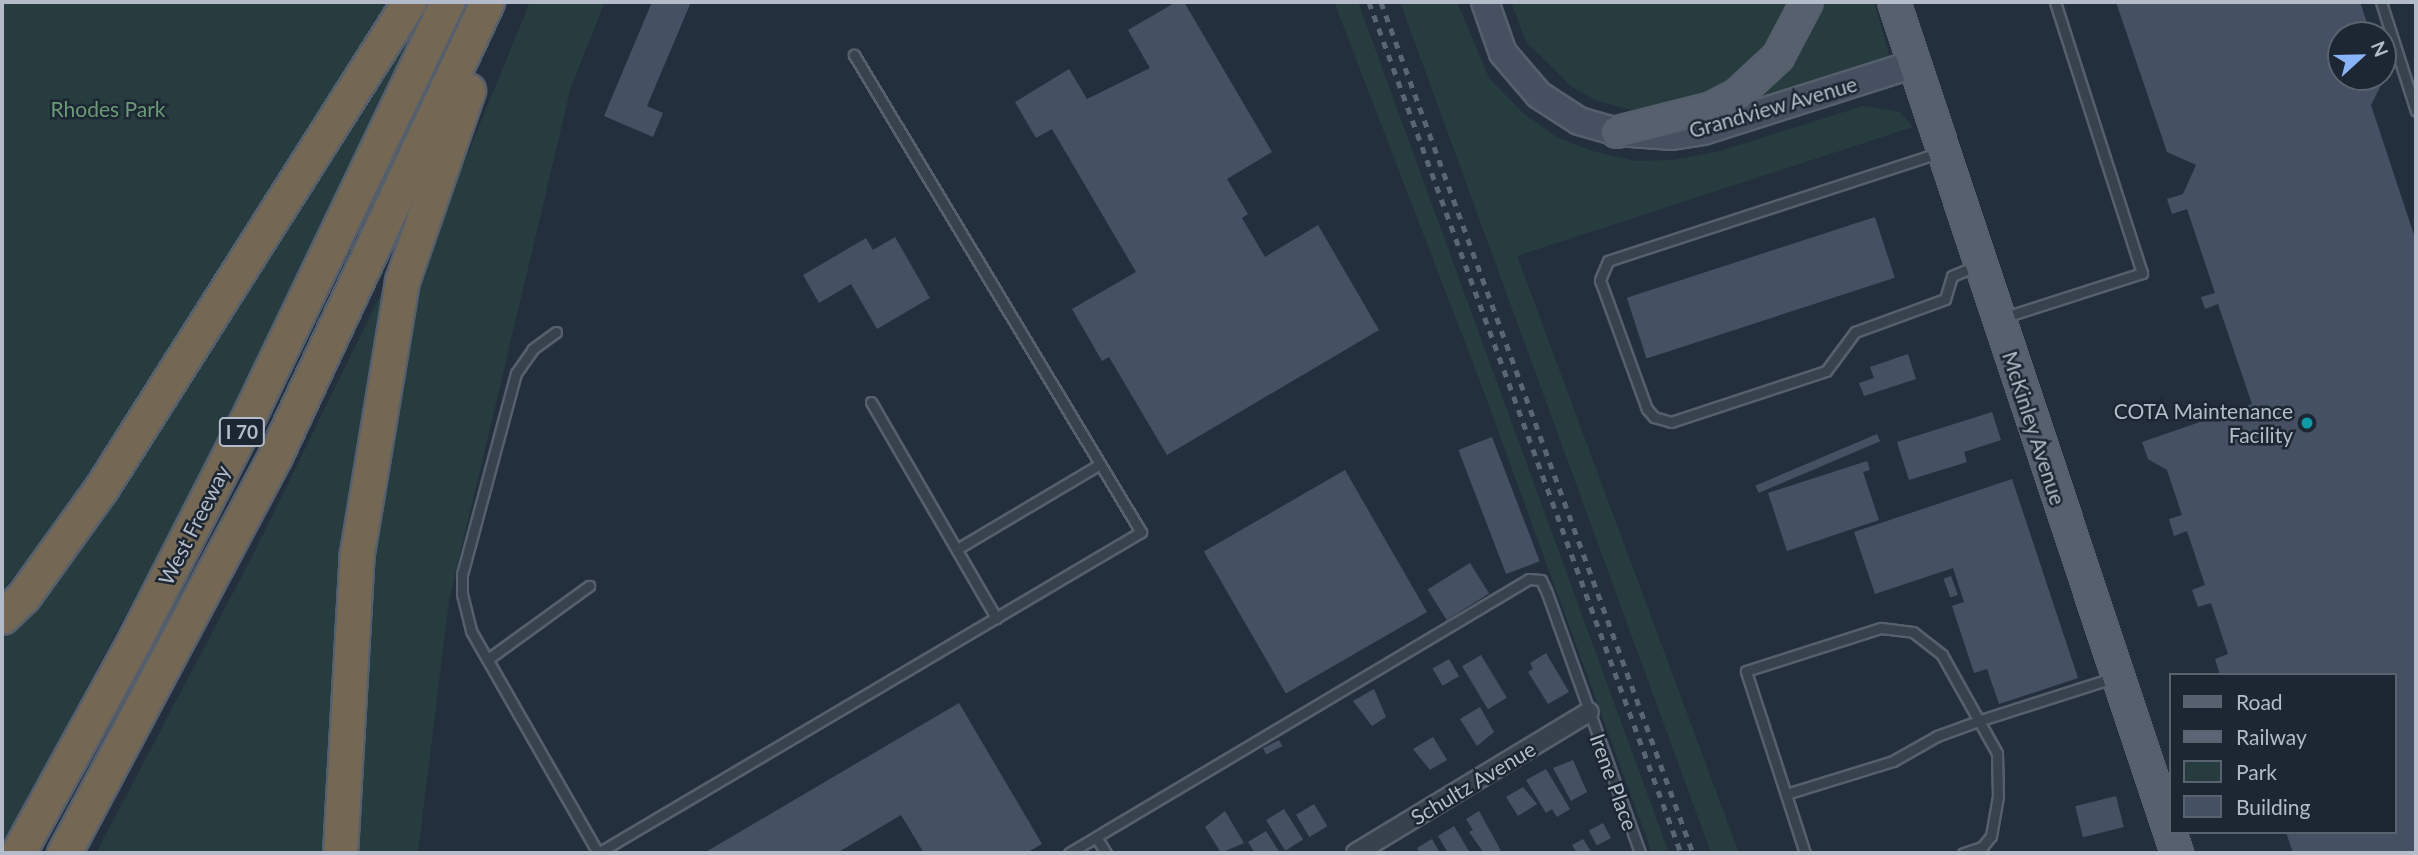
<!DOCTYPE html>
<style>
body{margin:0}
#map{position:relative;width:2418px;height:855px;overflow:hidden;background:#242f3e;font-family:Lato,sans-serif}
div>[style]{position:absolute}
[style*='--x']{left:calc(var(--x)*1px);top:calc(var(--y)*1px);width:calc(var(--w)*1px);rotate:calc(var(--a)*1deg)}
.green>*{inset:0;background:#263c3f}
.building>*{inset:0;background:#455162;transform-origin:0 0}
.roads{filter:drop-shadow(2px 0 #565f6c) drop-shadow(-2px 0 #565f6c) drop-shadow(0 2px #565f6c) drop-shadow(0 -2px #565f6c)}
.service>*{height:9px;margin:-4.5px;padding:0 4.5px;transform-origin:4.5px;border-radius:4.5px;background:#38414e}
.minor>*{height:18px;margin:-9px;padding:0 9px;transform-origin:9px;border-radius:9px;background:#38414e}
.secondary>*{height:26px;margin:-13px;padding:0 13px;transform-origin:13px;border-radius:13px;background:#465061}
.primary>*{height:30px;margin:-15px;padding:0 15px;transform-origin:15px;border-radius:15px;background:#56606e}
.motorway>*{height:33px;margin:-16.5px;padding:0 16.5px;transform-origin:16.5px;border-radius:16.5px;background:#746855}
.rail>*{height:5px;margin-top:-2.5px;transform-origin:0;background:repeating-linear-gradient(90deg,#5a6575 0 7px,transparent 0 14px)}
.dots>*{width:19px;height:19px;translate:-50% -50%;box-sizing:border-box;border:4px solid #1d2633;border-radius:50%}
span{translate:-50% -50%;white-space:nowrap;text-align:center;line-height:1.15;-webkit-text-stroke:5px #1d2633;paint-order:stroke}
.shield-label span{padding:2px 5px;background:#1d2633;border:2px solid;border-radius:5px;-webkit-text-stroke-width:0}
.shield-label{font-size:19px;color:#b4bcc9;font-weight:700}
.street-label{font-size:21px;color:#b4bcc9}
.park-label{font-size:21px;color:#6b9a76}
.poi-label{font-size:21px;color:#b4bcc9}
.right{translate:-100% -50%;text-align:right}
.frame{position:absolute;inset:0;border:4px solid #b4bcc9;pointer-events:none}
.legend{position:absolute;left:2169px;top:673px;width:228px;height:161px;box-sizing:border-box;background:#1d2633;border:2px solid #59626f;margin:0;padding:9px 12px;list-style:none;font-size:21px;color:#b4bcc9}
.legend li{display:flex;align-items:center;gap:14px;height:35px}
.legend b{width:35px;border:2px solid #59626f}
.north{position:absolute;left:2327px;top:21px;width:70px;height:70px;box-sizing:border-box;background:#1d2633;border:2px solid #59626f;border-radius:50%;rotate:68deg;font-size:19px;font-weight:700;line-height:28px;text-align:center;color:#b4bcc9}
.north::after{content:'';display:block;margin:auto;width:24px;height:32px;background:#8ab4f8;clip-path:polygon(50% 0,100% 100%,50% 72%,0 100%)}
</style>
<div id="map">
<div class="green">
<i style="clip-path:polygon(2px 2px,395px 2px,66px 514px,2px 591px)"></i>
<i style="clip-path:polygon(530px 2px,605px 2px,571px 87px,449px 601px,418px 853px,357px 853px,378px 483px,408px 329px,435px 233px)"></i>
<i style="clip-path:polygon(1334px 2px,1358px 2px,1669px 853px,1652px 853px,1481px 384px)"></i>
<i style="clip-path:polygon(1400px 2px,1457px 2px,1489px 78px,1523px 113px,1558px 138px,1596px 152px,1636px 161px,1673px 160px,1720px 151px,1863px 106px,1900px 112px,1913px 127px,1517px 256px,1739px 853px,1711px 853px)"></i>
<i style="clip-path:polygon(1511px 2px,1799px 2px,1756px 72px,1666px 112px,1635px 111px,1597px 101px,1572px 87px,1526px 42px)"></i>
<i style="clip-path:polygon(1814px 2px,1874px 2px,1891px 61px,1763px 104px,1758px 88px)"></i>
<i style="clip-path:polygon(415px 19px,421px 21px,255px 373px,2px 846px,2px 640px,58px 580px)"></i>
<i style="clip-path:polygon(396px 263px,328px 853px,96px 853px,255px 551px)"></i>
</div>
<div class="building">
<i style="clip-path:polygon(652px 2px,691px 2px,647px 106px,663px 113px,653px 137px,604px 116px)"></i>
<i style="clip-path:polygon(1176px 2px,1184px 2px,1272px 152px,1227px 179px,1248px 214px,1242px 218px,1265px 257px,1318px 225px,1379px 330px,1167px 455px,1109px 357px,1102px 361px,1072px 309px,1136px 272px,1052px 129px,1036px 138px,1015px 102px,1069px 69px,1087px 99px,1150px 68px,1128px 30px)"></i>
<i style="clip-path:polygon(2116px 2px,2360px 2px,2371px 35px,2341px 35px,2341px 77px,2385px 77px,2371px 105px,2416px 241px,2416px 853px,2293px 853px,2286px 832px,2395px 832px,2395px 675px,2220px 675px,2215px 659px,2228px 654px,2211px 603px,2198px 607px,2192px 590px,2205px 585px,2187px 531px,2174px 536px,2169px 519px,2182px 515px,2167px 470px,2148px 459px,2142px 442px,2252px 404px,2218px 304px,2205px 309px,2201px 297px,2215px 293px,2187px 209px,2172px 214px,2167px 199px,2183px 194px,2196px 165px,2167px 152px)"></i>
<i style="left:1875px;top:217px;width:64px;height:261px;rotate:72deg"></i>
<i style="clip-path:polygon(895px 237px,930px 298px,877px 329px,851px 284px,819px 303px,803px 275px,866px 238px,873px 250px)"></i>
<i style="clip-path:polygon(1908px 354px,1916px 379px,1864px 396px,1859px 383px,1874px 378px,1870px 367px)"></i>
<i style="clip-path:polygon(1992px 412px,2001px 440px,1964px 452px,1967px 462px,1909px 480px,1897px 442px)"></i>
<i style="left:1877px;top:434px;width:8px;height:132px;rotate:67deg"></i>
<i style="left:1492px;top:437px;width:133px;height:36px;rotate:69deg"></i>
<i style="clip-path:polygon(1867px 461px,1870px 470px,1863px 472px,1879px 520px,1787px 551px,1768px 493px)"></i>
<i style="left:1345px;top:470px;width:164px;height:163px;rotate:60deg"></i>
<i style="clip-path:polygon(2012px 479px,2078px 678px,1999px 704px,1987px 669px,1974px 673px,1952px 606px,1964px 602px,1953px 568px,1875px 594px,1854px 532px)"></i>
<i style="left:1470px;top:563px;width:36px;height:50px;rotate:58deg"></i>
<i style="left:1951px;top:576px;width:20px;height:8px;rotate:70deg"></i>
<i style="clip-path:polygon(1546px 653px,1569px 692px,1548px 704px,1528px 672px,1533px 669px,1530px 663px)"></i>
<i style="left:1481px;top:655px;width:50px;height:22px;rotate:59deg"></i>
<i style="left:1449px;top:659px;width:20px;height:19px;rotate:60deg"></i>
<i style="clip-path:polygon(1374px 689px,1386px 717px,1372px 726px,1353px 701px)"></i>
<i style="clip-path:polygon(959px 703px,1042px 844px,1026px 853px,924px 853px,901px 815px,837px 853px,704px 853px)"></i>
<i style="clip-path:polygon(1480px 707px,1494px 732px,1477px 746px,1460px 719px)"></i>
<i style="clip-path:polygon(1433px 737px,1447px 760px,1430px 770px,1413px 749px)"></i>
<i style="left:1279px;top:740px;width:7px;height:18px;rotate:63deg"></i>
<i style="clip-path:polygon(1573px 760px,1587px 792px,1571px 801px,1553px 768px)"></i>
<i style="clip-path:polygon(1546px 769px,1570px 809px,1557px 817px,1552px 809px,1546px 813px,1526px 780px)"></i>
<i style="clip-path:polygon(1523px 787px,1537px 804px,1518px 816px,1506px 797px)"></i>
<i style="left:2116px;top:796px;width:32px;height:42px;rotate:76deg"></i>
<i style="left:1314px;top:804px;width:26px;height:21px;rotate:59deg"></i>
<i style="left:1284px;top:809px;width:36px;height:21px;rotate:58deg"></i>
<i style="clip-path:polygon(1225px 811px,1244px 843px,1221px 853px,1205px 827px)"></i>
<i style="clip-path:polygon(1479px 811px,1499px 847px,1501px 853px,1484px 853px,1469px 832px,1473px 830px,1466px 819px)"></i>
<i style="left:1603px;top:823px;width:17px;height:16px;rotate:62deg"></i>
<i style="clip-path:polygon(1454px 826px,1470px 853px,1448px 853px,1438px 836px)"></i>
<i style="clip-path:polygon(1266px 831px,1280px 853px,1255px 853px,1248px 842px)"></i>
<i style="clip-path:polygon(1432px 839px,1440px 853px,1420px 853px,1417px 848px)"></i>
<i style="clip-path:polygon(1583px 839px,1592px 853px,1577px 853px,1572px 845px)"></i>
</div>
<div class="roads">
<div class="service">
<i style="--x:2381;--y:2;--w:114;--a:72.2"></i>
<i style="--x:1938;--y:153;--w:347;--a:161.9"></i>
<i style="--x:1608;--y:261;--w:21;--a:113"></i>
<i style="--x:1600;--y:280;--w:137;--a:70"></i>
<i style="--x:1647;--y:409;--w:11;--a:49"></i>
<i style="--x:1654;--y:417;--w:18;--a:16"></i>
<i style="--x:1671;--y:422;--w:163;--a:-18.2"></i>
<i style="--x:1826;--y:371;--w:49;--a:-53.4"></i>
<i style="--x:1855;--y:332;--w:96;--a:-20.1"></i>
<i style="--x:1945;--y:299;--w:24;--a:-73"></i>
<i style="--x:1952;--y:276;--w:28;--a:-23"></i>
<i style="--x:2005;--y:317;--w:144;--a:-17.8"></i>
<i style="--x:2142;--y:273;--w:285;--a:-107.8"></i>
<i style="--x:556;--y:332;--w:29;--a:144"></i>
<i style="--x:533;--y:349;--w:29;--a:125"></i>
<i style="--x:516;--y:373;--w:208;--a:105"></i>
<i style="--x:462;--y:574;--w:20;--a:90"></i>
<i style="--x:462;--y:594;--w:38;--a:76"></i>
<i style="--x:471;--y:631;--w:256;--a:60.2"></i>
<i style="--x:871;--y:402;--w:250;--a:59.9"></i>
<i style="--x:957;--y:549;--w:166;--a:-30.7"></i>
<i style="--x:488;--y:659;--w:125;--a:-35.9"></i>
<i style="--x:1786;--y:794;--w:112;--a:-17.1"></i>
<i style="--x:1893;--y:761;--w:51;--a:-29.6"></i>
<i style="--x:1937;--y:736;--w:47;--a:-20"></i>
<i style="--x:1981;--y:720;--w:139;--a:-17.7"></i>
<i style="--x:1096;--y:837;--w:19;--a:58"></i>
<i style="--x:598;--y:853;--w:631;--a:-30.59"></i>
<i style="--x:1141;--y:532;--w:557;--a:-121.03"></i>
<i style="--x:1069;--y:853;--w:535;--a:-30.78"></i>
<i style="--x:1529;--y:579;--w:12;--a:5"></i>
<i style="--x:1541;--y:580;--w:14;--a:65"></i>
<i style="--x:1547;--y:593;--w:276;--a:70.3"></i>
<i style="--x:1805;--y:853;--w:191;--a:-108"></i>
<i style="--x:1746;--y:671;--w:142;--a:-17.7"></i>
<i style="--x:1881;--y:628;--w:32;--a:7"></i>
<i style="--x:1913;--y:632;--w:37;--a:38"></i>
<i style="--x:1942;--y:655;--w:112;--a:60.7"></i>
<i style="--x:1997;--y:753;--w:43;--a:88.7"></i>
<i style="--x:1998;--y:796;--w:41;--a:99.9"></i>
<i style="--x:1991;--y:836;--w:14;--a:129"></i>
<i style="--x:1982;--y:847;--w:20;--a:162"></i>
</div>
<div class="minor">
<i style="--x:1356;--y:853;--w:272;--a:-31.2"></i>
</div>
<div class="secondary">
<i style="--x:1485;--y:2;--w:54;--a:70.6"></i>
<i style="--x:1503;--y:53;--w:55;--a:49.4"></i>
<i style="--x:1539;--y:95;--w:48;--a:33"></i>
<i style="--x:1579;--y:121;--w:40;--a:16"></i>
<i style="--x:1617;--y:132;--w:55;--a:4.2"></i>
<i style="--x:1672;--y:136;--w:31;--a:-9"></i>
<i style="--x:1703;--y:131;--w:221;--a:-17.6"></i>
</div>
<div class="primary">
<i style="--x:1894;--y:2;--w:897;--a:71.61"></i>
<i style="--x:1617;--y:132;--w:98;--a:-14.2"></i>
<i style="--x:1712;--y:108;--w:30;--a:-28"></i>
<i style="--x:1738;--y:94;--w:54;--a:-42.8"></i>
<i style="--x:1778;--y:57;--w:62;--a:-62.2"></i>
</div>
<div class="motorway">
<i style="--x:2;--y:617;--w:29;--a:-44"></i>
<i style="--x:23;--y:597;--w:135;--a:-54.3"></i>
<i style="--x:102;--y:487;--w:574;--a:-57.67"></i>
<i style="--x:18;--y:853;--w:244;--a:-61.3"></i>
<i style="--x:135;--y:639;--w:242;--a:-62.9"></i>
<i style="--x:245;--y:424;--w:468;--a:-64.4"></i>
<i style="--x:64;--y:853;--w:450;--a:-62"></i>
<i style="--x:275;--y:456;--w:501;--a:-64.97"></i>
<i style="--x:340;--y:853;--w:300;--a:-86.8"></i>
<i style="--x:357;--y:553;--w:276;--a:-80.6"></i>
<i style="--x:402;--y:281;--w:202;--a:-70.9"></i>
</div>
</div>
<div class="rail">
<i style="--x:1369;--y:2;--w:906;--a:69.87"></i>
<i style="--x:1381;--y:2;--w:906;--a:69.87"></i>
</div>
<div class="dots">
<i style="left:2307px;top:423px;background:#0f9aa8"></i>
</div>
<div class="shield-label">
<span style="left:242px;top:432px">I 70</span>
</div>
<div class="street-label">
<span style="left:1773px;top:107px;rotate:-16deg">Grandview Avenue</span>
<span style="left:2034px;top:428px;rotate:72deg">McKinley Avenue</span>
<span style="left:194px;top:525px;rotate:-63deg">West Freeway</span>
<span style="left:1614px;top:782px;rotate:70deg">Irene Place</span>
<span style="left:1473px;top:783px;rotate:-31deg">Schultz Avenue</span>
</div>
<div class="park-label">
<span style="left:108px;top:109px">Rhodes Park</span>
</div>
<div class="poi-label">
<span class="right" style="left:2293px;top:423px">COTA Maintenance<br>Facility</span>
</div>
<div class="frame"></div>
<ul class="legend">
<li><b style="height:9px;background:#56606e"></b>Road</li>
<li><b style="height:9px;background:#5a6575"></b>Railway</li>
<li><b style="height:19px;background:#263c3f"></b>Park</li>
<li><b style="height:19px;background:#455162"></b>Building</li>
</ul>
<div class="north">N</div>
</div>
